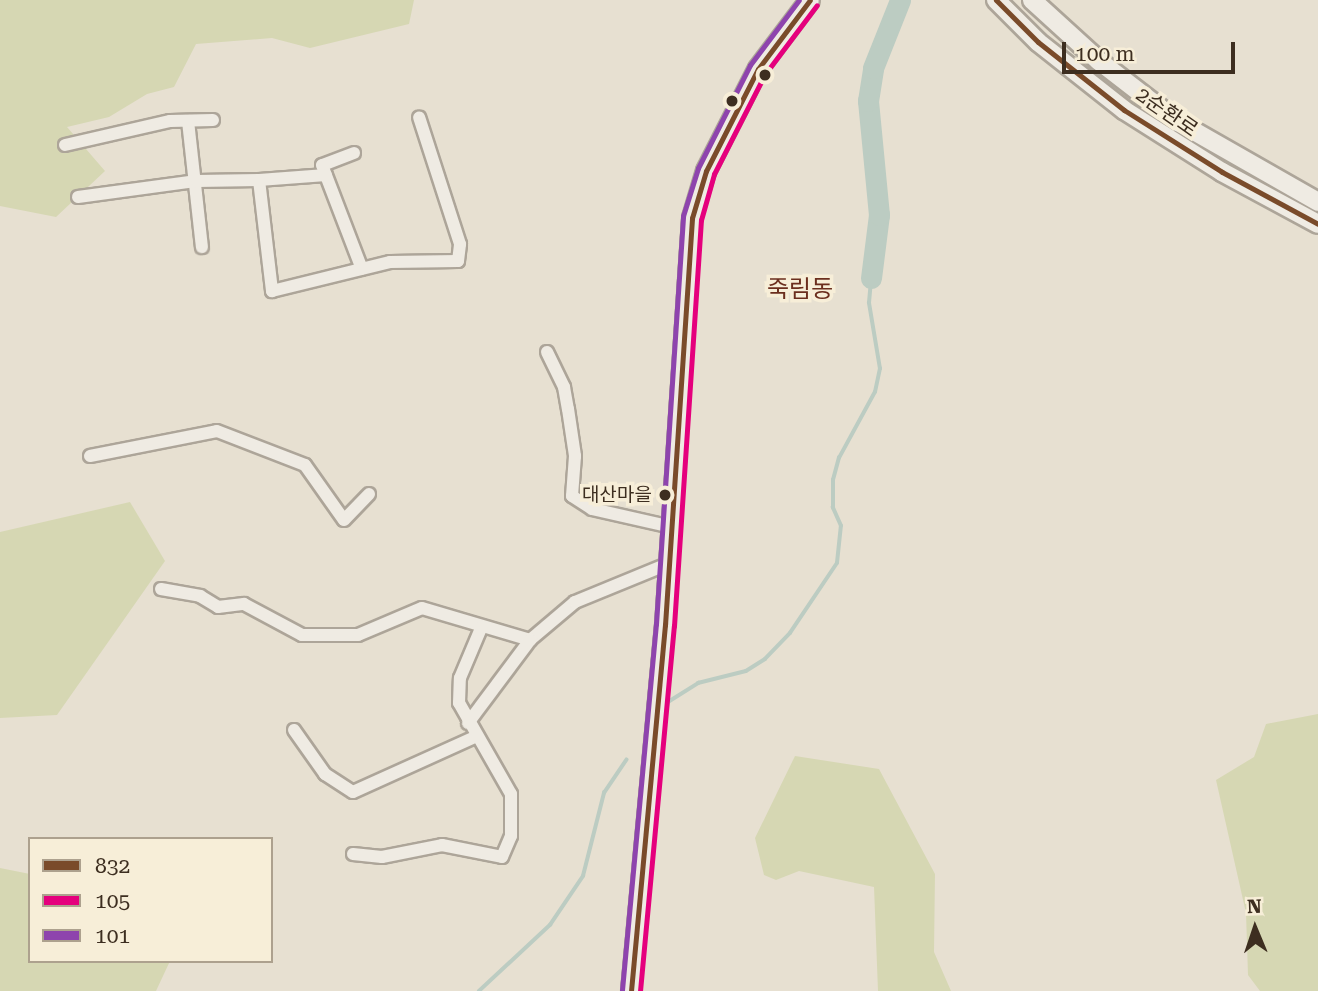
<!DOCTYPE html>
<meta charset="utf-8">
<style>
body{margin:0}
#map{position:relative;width:1318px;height:991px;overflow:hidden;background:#e7e0d1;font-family:"Roboto Serif","Noto Sans KR",serif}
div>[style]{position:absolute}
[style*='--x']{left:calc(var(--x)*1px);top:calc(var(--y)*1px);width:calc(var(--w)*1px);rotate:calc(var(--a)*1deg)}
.green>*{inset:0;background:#d6d7b3}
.stream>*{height:3.5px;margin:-1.75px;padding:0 1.75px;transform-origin:1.75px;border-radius:1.75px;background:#bcccc2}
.river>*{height:21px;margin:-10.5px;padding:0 10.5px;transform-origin:10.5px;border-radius:10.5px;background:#bcccc2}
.roads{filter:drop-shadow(2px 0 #ada599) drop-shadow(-2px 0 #ada599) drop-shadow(0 2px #ada599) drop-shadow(0 -2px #ada599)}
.street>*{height:12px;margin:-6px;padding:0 6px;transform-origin:6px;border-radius:6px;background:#efebe3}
.secondary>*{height:18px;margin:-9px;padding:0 9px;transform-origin:9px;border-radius:9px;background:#efebe3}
.bus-1>*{height:5px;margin:-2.5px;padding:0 2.5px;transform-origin:2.5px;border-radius:2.5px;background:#7a4b2a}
.bus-2>*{height:5px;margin:-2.5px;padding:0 2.5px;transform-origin:2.5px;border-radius:2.5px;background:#e5007d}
.bus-3>*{height:5px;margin:-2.5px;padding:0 2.5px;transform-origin:2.5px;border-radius:2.5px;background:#8e44ad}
.dots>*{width:19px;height:19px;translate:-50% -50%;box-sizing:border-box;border:4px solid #f7eed8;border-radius:50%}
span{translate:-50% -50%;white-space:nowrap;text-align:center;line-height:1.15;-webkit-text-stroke:7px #f7eed8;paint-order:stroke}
.bus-label{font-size:19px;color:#3d2e20}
.right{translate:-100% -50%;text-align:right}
.street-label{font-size:21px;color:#3d2e20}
.quarter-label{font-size:24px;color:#6b2e1e}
.legend{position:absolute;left:28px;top:837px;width:245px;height:126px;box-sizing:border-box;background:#f7eed8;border:2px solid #ada18e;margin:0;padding:9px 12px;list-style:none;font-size:21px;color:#3d2e20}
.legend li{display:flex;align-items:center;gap:14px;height:35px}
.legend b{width:35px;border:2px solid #ada18e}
.north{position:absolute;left:1220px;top:893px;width:70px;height:70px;-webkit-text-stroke:5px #f7eed8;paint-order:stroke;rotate:358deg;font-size:19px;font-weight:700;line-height:28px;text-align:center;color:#3d2e20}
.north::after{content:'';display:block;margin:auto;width:24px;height:32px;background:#3d2e20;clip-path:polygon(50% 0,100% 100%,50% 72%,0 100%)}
.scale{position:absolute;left:1062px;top:42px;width:173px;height:32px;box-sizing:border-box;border:4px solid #3d2e20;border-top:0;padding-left:9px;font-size:21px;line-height:24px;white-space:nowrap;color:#3d2e20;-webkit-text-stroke:5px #f7eed8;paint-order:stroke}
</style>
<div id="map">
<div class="green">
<i style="clip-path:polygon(0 0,414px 0,409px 24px,310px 48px,272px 38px,196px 44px,174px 87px,147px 94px,109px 117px,67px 127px,105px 171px,56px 217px,0 206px)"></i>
<i style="clip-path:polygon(130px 502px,165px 561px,57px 715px,0 718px,0 532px)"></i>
<i style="clip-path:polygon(1318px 714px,1318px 991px,1260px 991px,1248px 975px,1246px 913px,1216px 780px,1254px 757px,1266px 724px)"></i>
<i style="clip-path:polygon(795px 756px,879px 769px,935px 874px,934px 952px,951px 991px,878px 991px,874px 887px,799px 871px,776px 880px,764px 875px,755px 838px)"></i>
<i style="clip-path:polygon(0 868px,30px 874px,30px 961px,170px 961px,156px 991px,0 991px)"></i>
</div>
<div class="stream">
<i style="--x:665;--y:716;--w:14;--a:-78"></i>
<i style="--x:668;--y:702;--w:36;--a:-32"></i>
<i style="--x:698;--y:683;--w:49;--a:-14"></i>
<i style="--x:746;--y:671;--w:22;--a:-32"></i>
<i style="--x:765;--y:659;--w:36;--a:-46"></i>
<i style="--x:790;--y:633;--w:84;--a:-56.1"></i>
<i style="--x:837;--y:563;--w:37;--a:-84"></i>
<i style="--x:841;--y:526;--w:20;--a:-114"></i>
<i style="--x:833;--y:508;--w:28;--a:-90"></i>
<i style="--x:833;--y:480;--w:23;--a:-75"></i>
<i style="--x:839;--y:458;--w:75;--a:-61.4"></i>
<i style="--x:875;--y:392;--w:24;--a:-78"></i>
<i style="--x:880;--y:369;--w:67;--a:-99.5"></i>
<i style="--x:869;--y:303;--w:25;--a:-85"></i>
<i style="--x:479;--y:991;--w:97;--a:-42.9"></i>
<i style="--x:550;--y:925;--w:59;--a:-56"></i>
<i style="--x:583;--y:876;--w:86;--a:-75.8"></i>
<i style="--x:604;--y:793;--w:40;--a:-56"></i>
</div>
<div class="river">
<i style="--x:871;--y:278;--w:64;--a:-82.8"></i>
<i style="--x:879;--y:215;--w:115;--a:-95.5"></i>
<i style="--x:868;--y:101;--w:33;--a:-81"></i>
<i style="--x:873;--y:68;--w:73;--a:-68.3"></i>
</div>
<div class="roads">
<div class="street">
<i style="--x:188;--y:121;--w:127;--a:83.7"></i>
<i style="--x:65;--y:145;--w:108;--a:-12.9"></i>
<i style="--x:170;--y:121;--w:43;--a:-1.3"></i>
<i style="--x:354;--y:153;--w:34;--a:159"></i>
<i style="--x:322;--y:165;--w:111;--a:69"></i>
<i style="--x:259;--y:180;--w:67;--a:-4.3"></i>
<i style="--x:78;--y:197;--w:120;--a:-7.7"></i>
<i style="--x:197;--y:181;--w:62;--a:-0.9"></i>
<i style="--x:259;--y:180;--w:112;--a:83.3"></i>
<i style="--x:272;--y:291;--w:122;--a:-13.8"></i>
<i style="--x:390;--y:262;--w:68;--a:-0.8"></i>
<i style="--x:458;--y:261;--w:17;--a:-83"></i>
<i style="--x:460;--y:244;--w:133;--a:-107.9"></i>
<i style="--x:547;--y:352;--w:39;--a:64"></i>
<i style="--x:564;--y:387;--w:22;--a:80"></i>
<i style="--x:568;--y:409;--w:48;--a:81.5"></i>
<i style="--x:575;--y:456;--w:40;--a:94.3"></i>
<i style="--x:572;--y:496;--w:24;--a:33"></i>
<i style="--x:592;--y:509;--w:82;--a:12.7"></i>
<i style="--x:90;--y:456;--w:129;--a:-11.1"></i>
<i style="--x:217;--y:431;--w:94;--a:21.1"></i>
<i style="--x:305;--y:465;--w:67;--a:54.7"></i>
<i style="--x:344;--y:520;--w:36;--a:-46"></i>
<i style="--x:161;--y:589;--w:40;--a:10"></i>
<i style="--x:200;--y:596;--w:21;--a:31"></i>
<i style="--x:218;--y:607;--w:26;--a:-7"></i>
<i style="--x:244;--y:604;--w:66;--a:28.1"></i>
<i style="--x:302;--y:635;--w:56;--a:0"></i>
<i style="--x:358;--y:635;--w:69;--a:-22.9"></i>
<i style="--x:422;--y:608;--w:113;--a:16.5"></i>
<i style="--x:530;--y:640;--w:59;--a:-40.2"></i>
<i style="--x:575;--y:602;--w:103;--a:-22.3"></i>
<i style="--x:468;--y:723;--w:104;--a:-53.2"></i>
<i style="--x:294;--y:730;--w:54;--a:54.8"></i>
<i style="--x:325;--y:774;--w:33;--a:33"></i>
<i style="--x:353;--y:792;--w:134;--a:-24.3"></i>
<i style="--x:353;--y:854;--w:29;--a:6"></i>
<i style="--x:382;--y:857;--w:61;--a:-11.3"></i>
<i style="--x:442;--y:845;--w:61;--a:11.3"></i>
<i style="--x:502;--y:857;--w:23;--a:-67"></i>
<i style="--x:511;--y:836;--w:42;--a:-90"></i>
<i style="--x:511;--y:794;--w:105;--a:-119.7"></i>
<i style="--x:459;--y:703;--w:25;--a:-88"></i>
<i style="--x:460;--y:678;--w:56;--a:-67.1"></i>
</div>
<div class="secondary">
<i style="--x:996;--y:0;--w:59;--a:45"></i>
<i style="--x:1038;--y:42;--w:110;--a:38.3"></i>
<i style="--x:1124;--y:110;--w:116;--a:32.3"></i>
<i style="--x:1222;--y:172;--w:109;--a:28.4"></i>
<i style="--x:1032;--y:0;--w:91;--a:42.3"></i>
<i style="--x:1099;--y:61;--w:100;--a:37.7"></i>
<i style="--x:1178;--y:122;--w:161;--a:29.7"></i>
<i style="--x:631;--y:991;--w:368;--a:-84.7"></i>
<i style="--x:665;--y:625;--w:408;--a:-86.2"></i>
<i style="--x:692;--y:218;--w:49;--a:-73.4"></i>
<i style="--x:706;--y:171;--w:114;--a:-63"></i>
<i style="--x:758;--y:69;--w:86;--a:-53"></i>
</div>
</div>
<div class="bus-1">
<i style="--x:996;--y:0;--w:59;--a:45"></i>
<i style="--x:1038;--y:42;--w:110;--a:38.3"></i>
<i style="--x:1124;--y:110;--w:116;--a:32.3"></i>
<i style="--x:1222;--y:172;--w:109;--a:28.4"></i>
<i style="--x:631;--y:991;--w:368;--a:-84.7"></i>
<i style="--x:665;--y:625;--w:408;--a:-86.2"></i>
<i style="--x:692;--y:218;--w:49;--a:-73.4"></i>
<i style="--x:706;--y:171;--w:114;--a:-63"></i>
<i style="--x:758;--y:69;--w:86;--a:-53"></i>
</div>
<div class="bus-2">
<i style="--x:640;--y:991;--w:367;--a:-84.7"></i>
<i style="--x:674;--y:626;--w:407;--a:-86.2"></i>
<i style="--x:701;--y:220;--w:48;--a:-74.2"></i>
<i style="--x:714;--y:174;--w:112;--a:-63"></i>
<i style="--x:765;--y:74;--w:86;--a:-53"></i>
</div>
<div class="bus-3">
<i style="--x:622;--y:990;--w:368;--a:-84.7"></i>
<i style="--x:656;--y:624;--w:409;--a:-86.2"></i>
<i style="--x:683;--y:216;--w:50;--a:-72.6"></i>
<i style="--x:698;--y:168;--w:115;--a:-63.2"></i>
<i style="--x:750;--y:65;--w:81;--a:-53"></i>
</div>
<div class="dots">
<i style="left:765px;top:75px;background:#3d2e20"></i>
<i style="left:732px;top:101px;background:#3d2e20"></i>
<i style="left:665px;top:495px;background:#3d2e20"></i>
</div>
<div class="bus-label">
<span class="right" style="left:652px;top:495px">대산마을</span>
</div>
<div class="street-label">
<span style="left:1167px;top:112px;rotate:35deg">2순환로</span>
</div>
<div class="quarter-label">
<span style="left:800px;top:290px">죽림동</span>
</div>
<ul class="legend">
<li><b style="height:9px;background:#7a4b2a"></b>832</li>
<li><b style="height:9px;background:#e5007d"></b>105</li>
<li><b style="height:9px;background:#8e44ad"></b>101</li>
</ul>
<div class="north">N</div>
<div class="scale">100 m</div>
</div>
